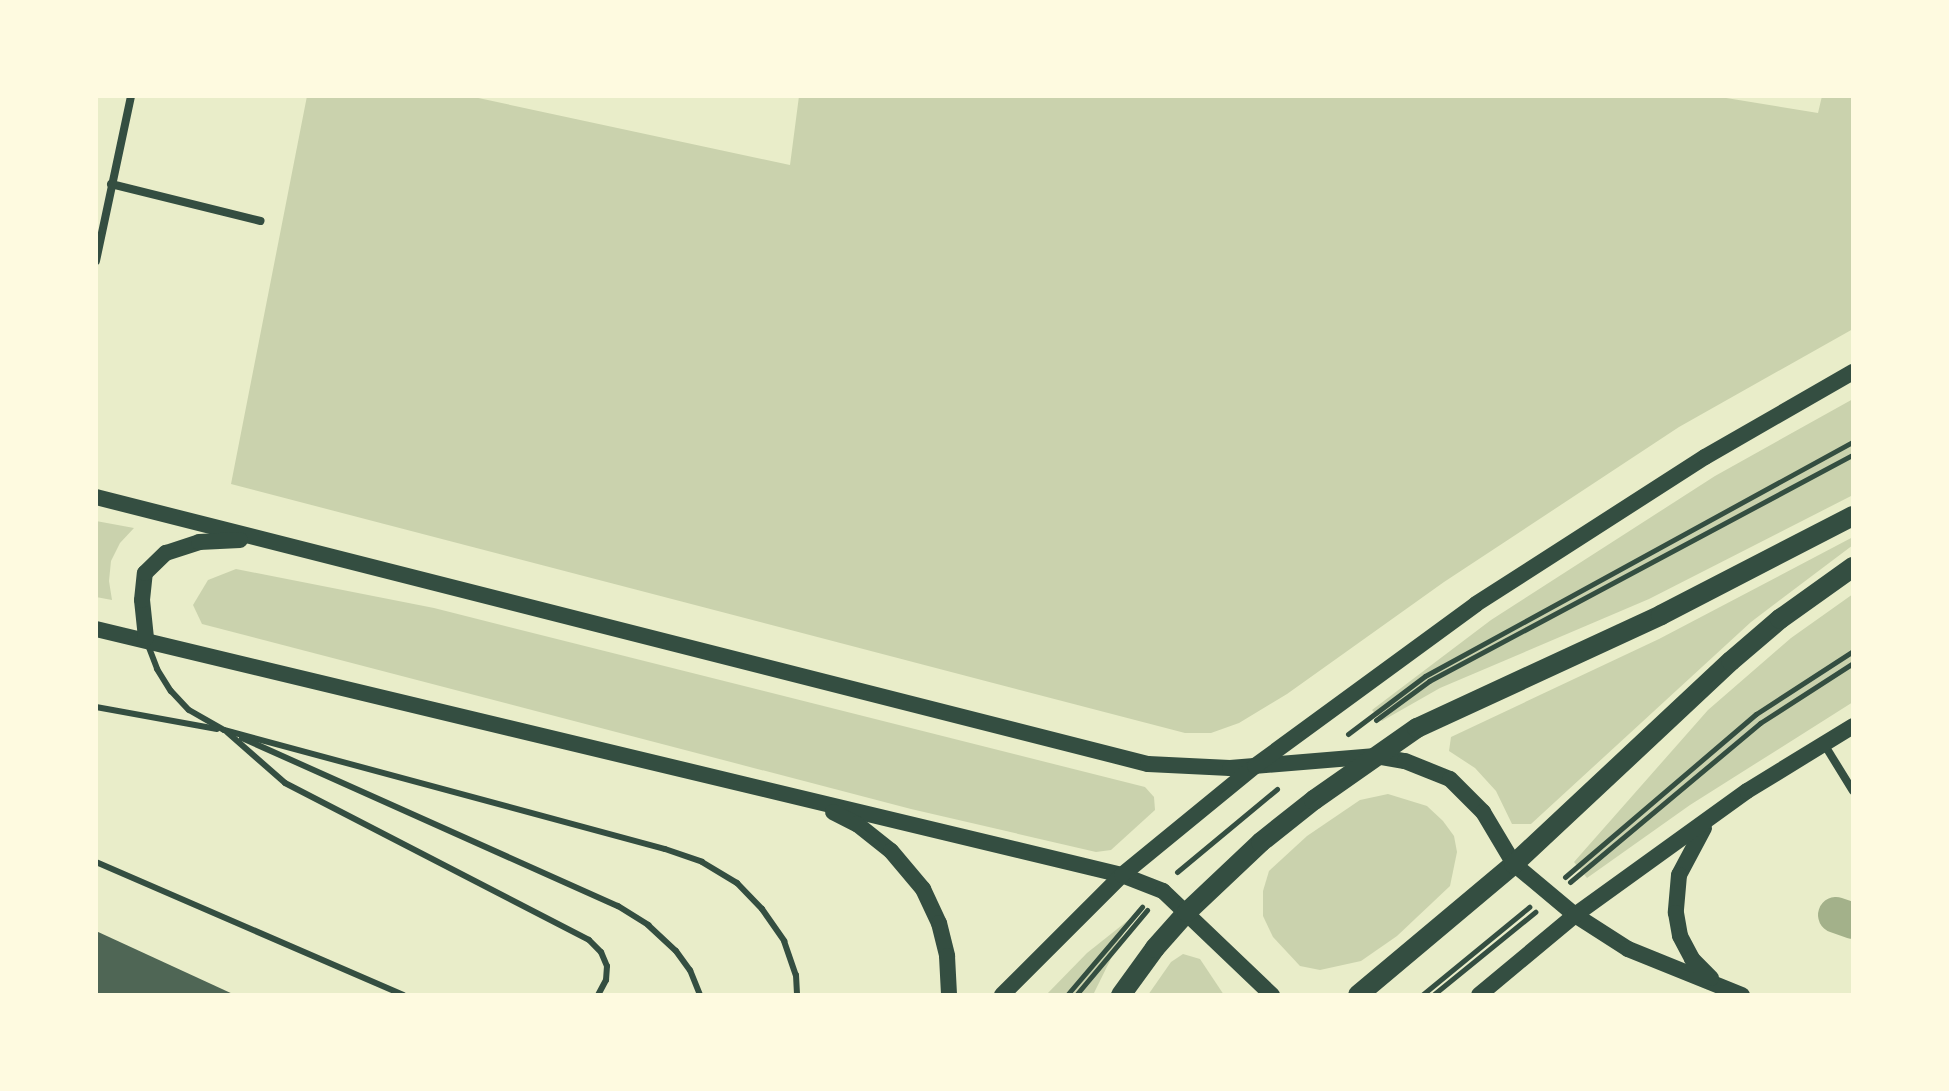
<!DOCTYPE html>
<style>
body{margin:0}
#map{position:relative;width:1949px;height:1091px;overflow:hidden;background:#e9edc9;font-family:Poppins,sans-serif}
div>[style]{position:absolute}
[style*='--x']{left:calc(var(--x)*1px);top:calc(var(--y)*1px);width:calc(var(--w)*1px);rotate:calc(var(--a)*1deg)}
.green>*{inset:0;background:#cad2ad}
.canal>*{height:36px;margin:-18px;padding:0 18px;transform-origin:18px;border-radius:18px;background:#a3b18a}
.building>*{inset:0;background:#4f6655}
.path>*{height:5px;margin:-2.5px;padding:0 2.5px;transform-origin:2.5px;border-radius:2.5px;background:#344e41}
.service>*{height:6px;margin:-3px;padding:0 3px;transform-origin:3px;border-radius:3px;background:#344e41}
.minor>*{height:8px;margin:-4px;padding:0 4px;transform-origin:4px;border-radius:4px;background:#344e41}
.secondary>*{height:16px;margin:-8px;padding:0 8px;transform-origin:8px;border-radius:8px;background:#344e41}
.primary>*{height:20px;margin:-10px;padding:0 10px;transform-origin:10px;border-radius:10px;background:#344e41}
span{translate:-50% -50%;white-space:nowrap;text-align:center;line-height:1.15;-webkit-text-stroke:6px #fefae0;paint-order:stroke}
.frame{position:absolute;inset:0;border:98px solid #fefae0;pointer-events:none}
</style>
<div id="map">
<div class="green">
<i style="clip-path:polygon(307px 96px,469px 96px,790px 165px,799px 96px,1714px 96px,1818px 113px,1822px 96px,1853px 96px,1853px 329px,1679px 427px,1444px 582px,1287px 694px,1239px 723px,1211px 733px,1185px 733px,231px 484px)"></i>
<i style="clip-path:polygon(1853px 399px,1853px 495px,1649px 599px,1440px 688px,1382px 721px,1372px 710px,1491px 620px,1715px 476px)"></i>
<i style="clip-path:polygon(96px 521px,134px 528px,120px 543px,111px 561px,109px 581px,112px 600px,96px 597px)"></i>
<i style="clip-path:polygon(1853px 537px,1853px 545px,1751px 622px,1531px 824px,1512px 824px,1496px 791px,1475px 768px,1449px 751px,1451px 737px,1659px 639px)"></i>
<i style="clip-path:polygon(236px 569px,434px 608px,1145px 787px,1154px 797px,1155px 810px,1111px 850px,1096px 852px,911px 809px,202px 624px,193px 605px,208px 580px)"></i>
<i style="clip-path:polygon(1853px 594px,1853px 702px,1690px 805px,1587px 878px,1574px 862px,1708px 710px,1791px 638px)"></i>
<i style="clip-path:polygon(1388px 794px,1427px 806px,1443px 821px,1454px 836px,1457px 852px,1450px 886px,1397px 936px,1361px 961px,1320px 970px,1300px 966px,1273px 937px,1263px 916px,1263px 891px,1269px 871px,1307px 836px,1360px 800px)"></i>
<i style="clip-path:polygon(1131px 918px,1093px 995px,1046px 995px,1087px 953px)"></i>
<i style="clip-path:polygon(1183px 954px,1200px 959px,1224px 995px,1148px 995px,1171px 962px)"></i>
</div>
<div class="canal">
<i style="--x:1836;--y:915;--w:18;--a:19"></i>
</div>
<div class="building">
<i style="clip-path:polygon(96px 931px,235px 995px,96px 995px)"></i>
</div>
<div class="path">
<i style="--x:1376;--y:720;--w:66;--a:-36.3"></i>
<i style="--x:1429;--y:681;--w:480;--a:-28.1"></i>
<i style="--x:1348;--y:734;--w:96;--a:-37"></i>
<i style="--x:1425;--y:676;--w:488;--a:-28.7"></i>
<i style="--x:1177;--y:872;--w:130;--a:-39.7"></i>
<i style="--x:1565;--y:877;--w:251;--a:-40.5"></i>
<i style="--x:1756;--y:714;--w:116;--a:-33"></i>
<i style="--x:1570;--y:882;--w:248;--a:-39.9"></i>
<i style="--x:1760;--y:723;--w:111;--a:-32.8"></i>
<i style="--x:1067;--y:995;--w:116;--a:-49.6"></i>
<i style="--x:1076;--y:995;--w:111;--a:-50.1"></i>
<i style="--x:1422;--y:995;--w:139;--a:-39.4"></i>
<i style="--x:1433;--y:995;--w:132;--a:-39.1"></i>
</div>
<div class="service">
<i style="--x:148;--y:645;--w:26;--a:69"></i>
<i style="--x:157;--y:669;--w:26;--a:58"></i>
<i style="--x:171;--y:691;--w:26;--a:47"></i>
<i style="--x:189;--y:710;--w:40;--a:29.7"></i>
<i style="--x:224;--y:730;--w:457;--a:15.1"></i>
<i style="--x:665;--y:849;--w:39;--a:19"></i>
<i style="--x:702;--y:862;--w:41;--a:31"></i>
<i style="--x:737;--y:883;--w:36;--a:46"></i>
<i style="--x:762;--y:909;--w:39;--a:55"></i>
<i style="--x:784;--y:941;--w:36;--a:71"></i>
<i style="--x:796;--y:975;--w:20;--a:87"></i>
<i style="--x:96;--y:707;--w:123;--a:10.3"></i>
<i style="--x:227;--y:732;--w:77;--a:41.3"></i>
<i style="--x:285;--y:783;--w:342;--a:27.3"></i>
<i style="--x:589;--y:940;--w:17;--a:45"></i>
<i style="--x:601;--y:952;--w:15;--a:67"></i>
<i style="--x:607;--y:966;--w:14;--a:94"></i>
<i style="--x:606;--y:980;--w:17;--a:118"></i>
<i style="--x:242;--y:738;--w:412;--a:24.1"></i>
<i style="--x:618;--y:906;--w:36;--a:32"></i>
<i style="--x:648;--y:925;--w:38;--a:43"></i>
<i style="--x:676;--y:951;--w:24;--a:54"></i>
<i style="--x:690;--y:970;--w:27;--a:68"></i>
<i style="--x:96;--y:862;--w:335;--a:23.4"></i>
</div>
<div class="minor">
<i style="--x:111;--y:184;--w:154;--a:13.9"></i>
<i style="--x:96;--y:261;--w:169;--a:-78"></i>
<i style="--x:1824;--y:744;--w:55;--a:58.3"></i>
</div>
<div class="secondary">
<i style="--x:96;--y:497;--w:1085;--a:14.24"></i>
<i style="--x:1148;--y:764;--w:82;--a:2.8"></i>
<i style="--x:1230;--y:768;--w:146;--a:-4.7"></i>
<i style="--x:1376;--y:756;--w:29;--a:10"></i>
<i style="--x:1405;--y:761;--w:48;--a:21.8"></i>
<i style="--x:1450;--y:779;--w:47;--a:45"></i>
<i style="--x:1483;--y:812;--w:61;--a:59.2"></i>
<i style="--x:1514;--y:864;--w:80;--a:39.9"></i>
<i style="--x:1575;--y:915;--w:63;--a:32.7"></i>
<i style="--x:1628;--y:949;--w:123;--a:22"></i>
<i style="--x:96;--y:629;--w:1055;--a:13.48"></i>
<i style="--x:1122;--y:875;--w:44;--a:21.3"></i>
<i style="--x:1163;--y:891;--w:151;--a:43.7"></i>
<i style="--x:146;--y:638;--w:38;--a:-96"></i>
<i style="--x:142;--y:600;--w:27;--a:-84"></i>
<i style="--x:145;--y:573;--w:29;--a:-44"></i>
<i style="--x:166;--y:553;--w:35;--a:-18"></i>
<i style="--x:199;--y:542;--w:41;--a:-2.8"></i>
<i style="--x:833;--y:812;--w:27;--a:27"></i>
<i style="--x:857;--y:824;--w:43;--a:38.5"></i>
<i style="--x:891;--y:851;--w:50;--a:49.9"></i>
<i style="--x:923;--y:889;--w:38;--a:65"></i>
<i style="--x:939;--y:923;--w:34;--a:76"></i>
<i style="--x:947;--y:956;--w:39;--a:87"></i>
<i style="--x:1704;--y:828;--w:53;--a:118"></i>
<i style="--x:1679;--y:875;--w:38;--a:95"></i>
<i style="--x:1676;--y:913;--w:23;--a:80"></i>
<i style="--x:1680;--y:936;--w:26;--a:62"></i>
<i style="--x:1692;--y:959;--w:27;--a:45"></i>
<i style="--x:1002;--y:995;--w:170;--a:-45"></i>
<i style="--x:1122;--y:875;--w:172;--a:-39.3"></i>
<i style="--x:1255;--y:766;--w:274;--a:-36.2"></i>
<i style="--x:1476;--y:604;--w:272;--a:-32.7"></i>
<i style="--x:1705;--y:457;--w:171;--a:-29.9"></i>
<i style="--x:1479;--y:995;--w:125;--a:-39.8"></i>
<i style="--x:1575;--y:915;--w:212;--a:-35.8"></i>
<i style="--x:1747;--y:791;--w:124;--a:-31.5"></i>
</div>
<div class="primary">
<i style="--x:1121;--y:995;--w:58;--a:-54.1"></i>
<i style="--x:1155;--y:948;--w:48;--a:-48.4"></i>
<i style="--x:1187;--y:912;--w:102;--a:-43.4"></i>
<i style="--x:1261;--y:842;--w:68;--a:-38.4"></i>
<i style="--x:1314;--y:800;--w:126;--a:-35"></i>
<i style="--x:1417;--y:728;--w:269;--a:-24.8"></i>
<i style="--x:1661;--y:615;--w:216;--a:-27.3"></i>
<i style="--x:1358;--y:995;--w:204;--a:-40"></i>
<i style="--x:1514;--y:864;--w:297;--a:-43.1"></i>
<i style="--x:1731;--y:661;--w:65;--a:-40.6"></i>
<i style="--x:1780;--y:619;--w:90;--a:-35.5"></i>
</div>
<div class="frame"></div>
</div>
